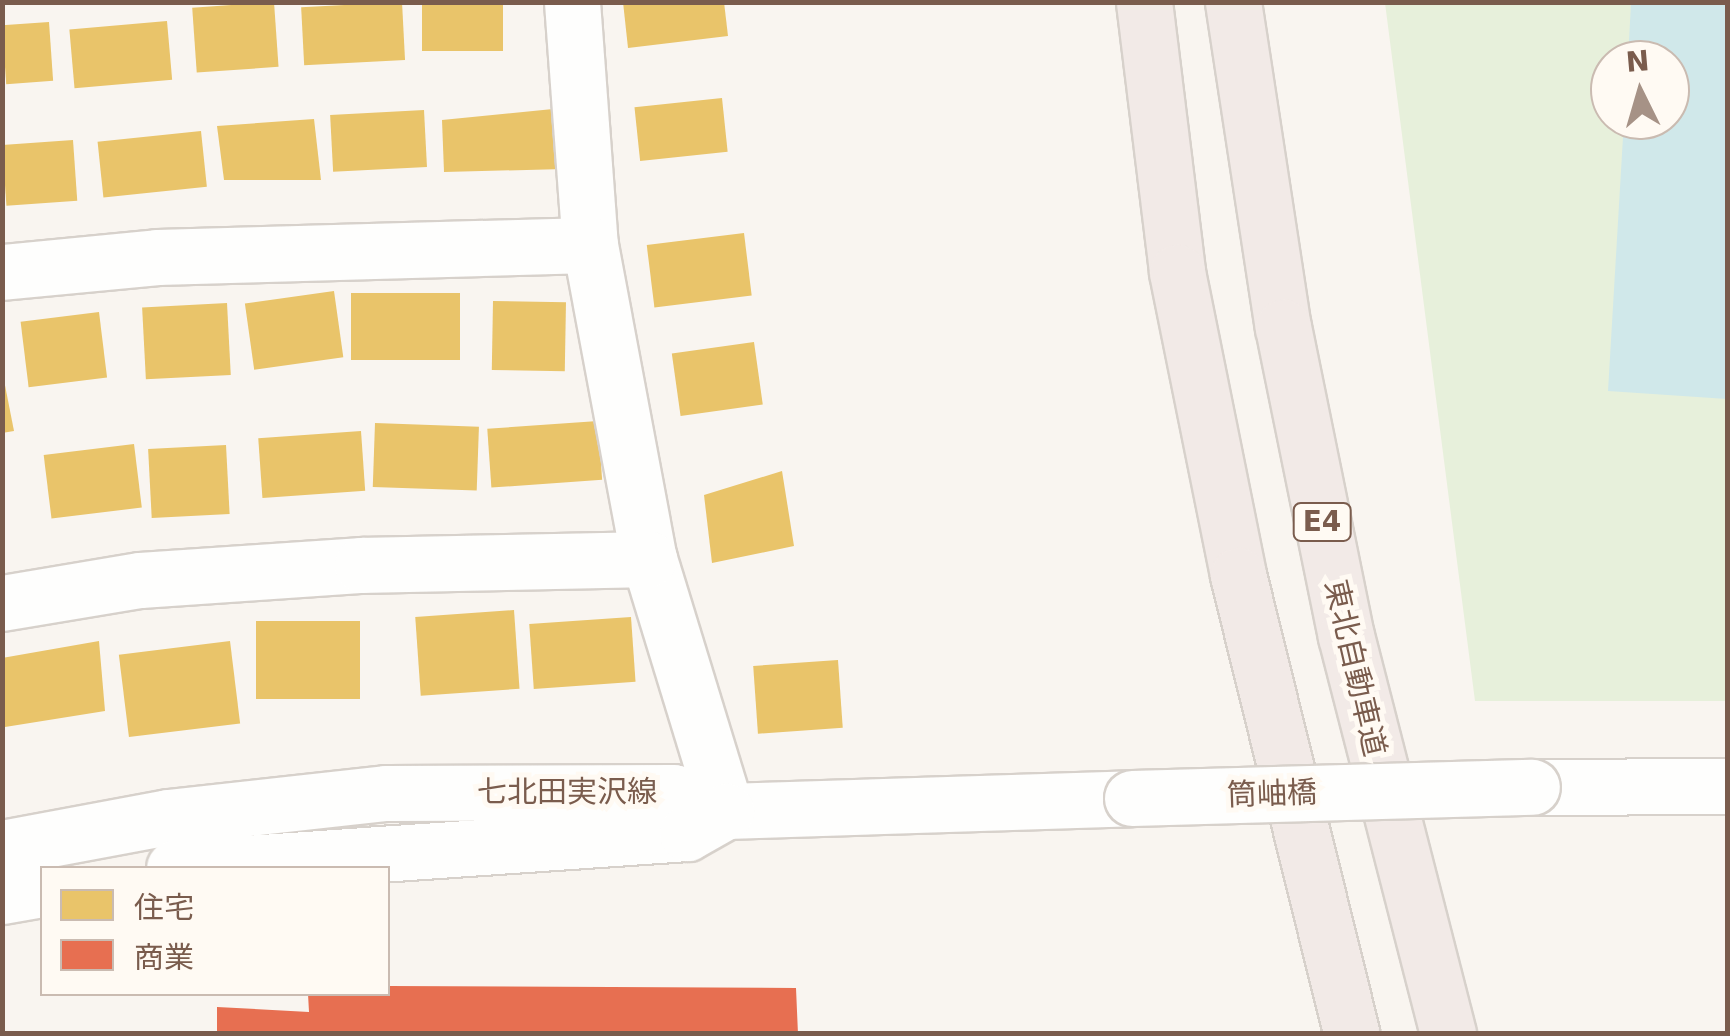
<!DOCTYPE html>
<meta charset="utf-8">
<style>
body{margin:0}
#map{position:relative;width:1730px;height:1036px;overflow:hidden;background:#f9f5f0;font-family:"DejaVu Sans","Noto Sans JP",sans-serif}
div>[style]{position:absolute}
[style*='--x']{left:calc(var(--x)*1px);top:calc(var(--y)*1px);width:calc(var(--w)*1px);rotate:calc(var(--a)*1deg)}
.green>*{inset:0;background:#e7f0db}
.water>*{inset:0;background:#d0e8ea}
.homes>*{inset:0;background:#e9c46a;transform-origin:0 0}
.shops>*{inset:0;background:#e76f51}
.roads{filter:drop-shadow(2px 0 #d7d1cb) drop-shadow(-2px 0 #d7d1cb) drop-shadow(0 2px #d7d1cb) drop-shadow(0 -2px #d7d1cb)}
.minor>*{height:55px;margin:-27.5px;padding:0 27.5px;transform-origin:27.5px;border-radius:27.5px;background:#fefefd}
.highway>*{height:55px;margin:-27.5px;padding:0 27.5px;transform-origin:27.5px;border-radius:27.5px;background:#f2eae7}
.bridges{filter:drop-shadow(2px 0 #d7d1cb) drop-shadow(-2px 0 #d7d1cb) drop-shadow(0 2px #d7d1cb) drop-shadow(0 -2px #d7d1cb)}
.minor-bridge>*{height:55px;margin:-27.5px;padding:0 27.5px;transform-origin:27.5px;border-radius:27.5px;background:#fefefd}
span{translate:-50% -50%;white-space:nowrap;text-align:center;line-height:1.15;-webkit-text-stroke:10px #fffaf3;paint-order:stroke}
.shield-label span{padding:2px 8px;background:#fffaf3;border:2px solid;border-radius:8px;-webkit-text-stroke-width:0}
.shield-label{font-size:28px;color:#7a5c4d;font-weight:700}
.street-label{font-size:30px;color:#7a5c4d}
.frame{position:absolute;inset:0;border:5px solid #7a5c4d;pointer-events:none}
.legend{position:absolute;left:40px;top:866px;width:350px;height:130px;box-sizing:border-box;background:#fffaf3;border:2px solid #cabbb1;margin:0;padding:12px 18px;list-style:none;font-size:30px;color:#7a5c4d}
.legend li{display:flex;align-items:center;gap:20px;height:50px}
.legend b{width:50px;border:2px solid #cabbb1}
.north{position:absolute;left:1590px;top:40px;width:100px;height:100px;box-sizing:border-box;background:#fffaf3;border:2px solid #cabbb1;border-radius:50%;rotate:355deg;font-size:28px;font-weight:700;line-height:40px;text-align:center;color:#7a5c4d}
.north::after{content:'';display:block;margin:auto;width:35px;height:45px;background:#a69286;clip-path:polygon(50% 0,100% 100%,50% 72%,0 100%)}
</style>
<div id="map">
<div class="green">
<i style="clip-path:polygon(evenodd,1385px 3px,1727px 3px,1727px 701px,1475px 701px,1385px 3px,1610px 60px,1670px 60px,1670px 120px,1610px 120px,1610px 60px)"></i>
</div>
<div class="water">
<i style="clip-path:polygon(1631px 3px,1727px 3px,1727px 399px,1608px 391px,1624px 120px,1670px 120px,1670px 60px,1628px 60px)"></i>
</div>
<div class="homes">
<i style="left:274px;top:2px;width:65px;height:82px;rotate:86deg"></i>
<i style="left:402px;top:2px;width:58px;height:101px;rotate:87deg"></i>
<i style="left:422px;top:2px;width:81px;height:49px"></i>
<i style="clip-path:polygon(623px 2px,724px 2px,728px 36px,628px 48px)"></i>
<i style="left:167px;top:21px;width:59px;height:98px;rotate:85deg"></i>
<i style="left:49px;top:22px;width:59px;height:47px;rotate:86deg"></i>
<i style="left:722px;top:98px;width:54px;height:88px;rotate:84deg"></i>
<i style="clip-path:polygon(553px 109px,564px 169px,444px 172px,442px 120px)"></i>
<i style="left:424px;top:110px;width:57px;height:94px;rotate:87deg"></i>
<i style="clip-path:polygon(314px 119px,321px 180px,224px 180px,217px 126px)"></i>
<i style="left:201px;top:131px;width:56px;height:104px;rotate:84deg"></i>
<i style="left:73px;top:140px;width:61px;height:71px;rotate:86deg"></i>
<i style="left:744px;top:233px;width:63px;height:98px;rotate:83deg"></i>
<i style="left:334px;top:291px;width:67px;height:90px;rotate:82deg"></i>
<i style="left:460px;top:293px;width:67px;height:109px;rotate:90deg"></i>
<i style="left:493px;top:301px;width:73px;height:69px;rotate:1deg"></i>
<i style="left:227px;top:303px;width:72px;height:85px;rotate:87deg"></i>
<i style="left:99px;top:312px;width:66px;height:79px;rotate:83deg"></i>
<i style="left:754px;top:342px;width:63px;height:83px;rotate:82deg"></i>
<i style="clip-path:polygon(2px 370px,14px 431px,2px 433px)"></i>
<i style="left:598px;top:421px;width:59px;height:111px;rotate:86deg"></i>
<i style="left:375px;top:423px;width:104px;height:64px;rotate:2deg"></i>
<i style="left:361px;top:431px;width:60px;height:103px;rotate:86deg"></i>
<i style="left:134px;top:444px;width:64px;height:91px;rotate:83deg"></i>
<i style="left:226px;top:445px;width:69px;height:78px;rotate:87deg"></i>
<i style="clip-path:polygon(782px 471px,794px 546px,712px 563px,704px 495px)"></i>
<i style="left:514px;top:610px;width:79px;height:99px;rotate:86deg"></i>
<i style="left:631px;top:617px;width:65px;height:102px;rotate:86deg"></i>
<i style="left:256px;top:621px;width:104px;height:78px"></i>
<i style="clip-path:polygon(99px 641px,105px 711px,5px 727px,2px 658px)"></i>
<i style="left:230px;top:641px;width:83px;height:112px;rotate:83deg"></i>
<i style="left:838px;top:660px;width:68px;height:85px;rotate:86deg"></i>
</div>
<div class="shops">
<i style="clip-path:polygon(388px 986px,796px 988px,798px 1034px,217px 1034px,217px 1007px,309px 1012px,308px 994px,388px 994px)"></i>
</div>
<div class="roads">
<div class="minor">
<i style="--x:572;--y:2;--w:244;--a:85.8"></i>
<i style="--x:590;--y:245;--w:319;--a:79.4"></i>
<i style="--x:649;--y:559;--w:264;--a:73"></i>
<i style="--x:2;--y:272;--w:156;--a:-5.5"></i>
<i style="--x:157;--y:257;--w:433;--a:-1.6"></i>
<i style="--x:2;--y:603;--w:140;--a:-9.5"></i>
<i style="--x:140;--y:580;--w:223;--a:-3.9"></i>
<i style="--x:362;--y:565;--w:287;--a:-1.2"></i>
<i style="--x:1532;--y:787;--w:196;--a:-0.3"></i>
<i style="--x:2;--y:848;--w:169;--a:-10.6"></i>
<i style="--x:168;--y:817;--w:219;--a:-6.3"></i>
<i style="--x:386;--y:793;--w:287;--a:-0.2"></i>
<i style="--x:673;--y:792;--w:56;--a:19.7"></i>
<i style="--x:726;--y:811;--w:406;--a:-1.8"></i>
<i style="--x:174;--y:868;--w:514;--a:-3.9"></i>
<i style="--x:687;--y:833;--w:45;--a:-29.4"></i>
<i style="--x:2;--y:896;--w:41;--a:-9.9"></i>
</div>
<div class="highway">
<i style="--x:1144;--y:2;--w:272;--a:83"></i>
<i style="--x:1177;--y:272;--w:309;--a:78.6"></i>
<i style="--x:1238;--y:575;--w:473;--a:76.1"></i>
<i style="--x:1233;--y:2;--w:329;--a:81.3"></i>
<i style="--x:1283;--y:327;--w:315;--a:78.5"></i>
<i style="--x:1346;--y:636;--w:411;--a:75.6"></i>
</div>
</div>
<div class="bridges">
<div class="minor-bridge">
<i style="--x:1132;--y:798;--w:400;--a:-1.6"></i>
</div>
</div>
<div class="shield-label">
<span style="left:1322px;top:522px">E4</span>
</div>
<div class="street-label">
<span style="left:1355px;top:668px;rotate:77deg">東北自動車道</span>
<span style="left:567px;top:792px">七北田実沢線</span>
<span style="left:1272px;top:794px;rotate:-2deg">筒岫橋</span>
</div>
<div class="frame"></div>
<ul class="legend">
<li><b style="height:28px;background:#e9c46a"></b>住宅</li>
<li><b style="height:28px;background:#e76f51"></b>商業</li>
</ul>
<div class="north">N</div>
</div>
